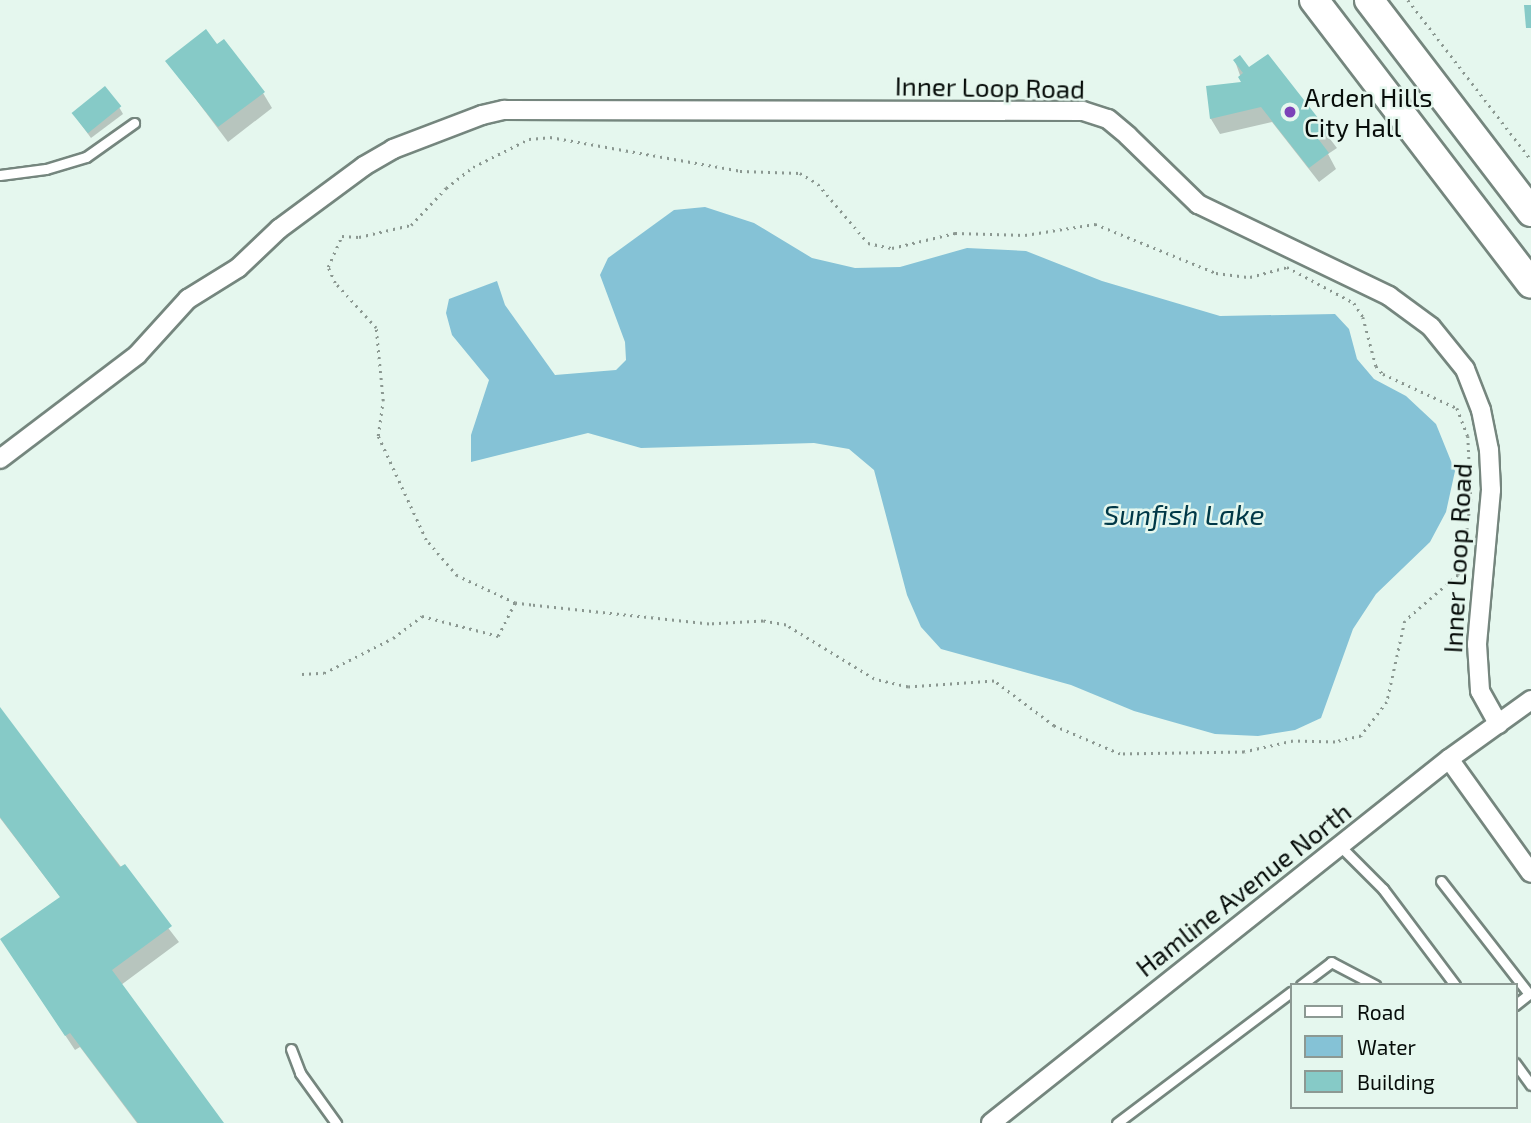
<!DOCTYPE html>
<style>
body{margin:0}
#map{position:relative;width:1531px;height:1123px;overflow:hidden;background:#e5f7ee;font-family:"Exo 2",sans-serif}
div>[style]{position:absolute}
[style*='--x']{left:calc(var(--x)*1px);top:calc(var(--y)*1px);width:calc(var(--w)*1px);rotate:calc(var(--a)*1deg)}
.water>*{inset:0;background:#85c2d6}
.shadow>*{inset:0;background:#0003}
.building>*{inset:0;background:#86cac7;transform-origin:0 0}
.path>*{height:2.5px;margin-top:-1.25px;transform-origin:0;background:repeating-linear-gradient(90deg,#8b9891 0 2px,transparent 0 7px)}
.roads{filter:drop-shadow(2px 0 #75867e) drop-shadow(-2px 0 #75867e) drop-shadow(0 2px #75867e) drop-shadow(0 -2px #75867e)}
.lane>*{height:9px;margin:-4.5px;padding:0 4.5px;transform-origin:4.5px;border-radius:4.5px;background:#fff}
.street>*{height:18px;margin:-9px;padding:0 9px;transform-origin:9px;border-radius:9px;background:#fff}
.primary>*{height:28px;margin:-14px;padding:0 14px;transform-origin:14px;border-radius:14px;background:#fff}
.dots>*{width:19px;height:19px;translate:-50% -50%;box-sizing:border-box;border:4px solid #e5f7ee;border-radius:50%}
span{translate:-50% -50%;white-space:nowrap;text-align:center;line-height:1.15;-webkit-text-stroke:5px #e5f7ee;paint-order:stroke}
.street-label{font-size:26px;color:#070d0a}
.poi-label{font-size:26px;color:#070d0a}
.left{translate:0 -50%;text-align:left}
.water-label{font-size:28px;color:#003847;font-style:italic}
.legend{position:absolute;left:1290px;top:983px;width:228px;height:126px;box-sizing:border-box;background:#e5f7ee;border:2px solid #8c9993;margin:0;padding:9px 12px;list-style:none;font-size:21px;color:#070d0a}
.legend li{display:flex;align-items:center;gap:14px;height:35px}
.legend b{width:35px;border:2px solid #8c9993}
</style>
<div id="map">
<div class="water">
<i style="clip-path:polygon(705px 207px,754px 223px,812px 258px,855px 268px,900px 267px,967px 248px,1026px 251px,1102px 281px,1220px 316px,1335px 314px,1349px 329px,1357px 359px,1374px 379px,1406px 396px,1436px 424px,1455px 471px,1446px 512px,1430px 542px,1376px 594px,1353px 629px,1321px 718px,1295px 730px,1258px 736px,1215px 734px,1134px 711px,1071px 685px,941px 649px,921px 627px,907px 595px,874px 470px,849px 449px,814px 443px,641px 448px,588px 433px,471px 462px,471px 435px,489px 380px,452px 335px,446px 313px,449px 299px,497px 281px,505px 305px,555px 375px,616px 370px,626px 360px,625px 342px,600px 275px,608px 258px,674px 210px)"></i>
</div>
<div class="shadow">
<i style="clip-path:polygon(217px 46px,263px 93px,272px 108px,228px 142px,167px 61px)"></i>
<i style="clip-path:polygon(1267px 57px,1337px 148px,1328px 154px,1336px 169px,1319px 182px,1272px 122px,1220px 134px,1211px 119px,1207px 88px,1243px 84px,1235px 61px,1249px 70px)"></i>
<i style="clip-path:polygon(119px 107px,123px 114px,91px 138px,77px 119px)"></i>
<i style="clip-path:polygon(0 710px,179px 942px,121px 985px,222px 1123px,137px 1123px,80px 1047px,75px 1050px,11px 954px,61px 898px,0 818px)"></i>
</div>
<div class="building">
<i style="clip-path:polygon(1524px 5px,1531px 5px,1531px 28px,1526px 28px)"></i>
<i style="clip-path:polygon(206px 29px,217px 44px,224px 39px,265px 92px,218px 127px,165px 61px)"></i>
<i style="clip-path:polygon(1268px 54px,1329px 132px,1319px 140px,1329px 153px,1309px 168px,1261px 107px,1210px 119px,1206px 86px,1241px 82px,1238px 77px,1243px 73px,1233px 60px,1240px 55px,1249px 67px)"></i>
<i style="left:105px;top:86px;width:26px;height:43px;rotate:51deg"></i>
<i style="clip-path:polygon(0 707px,120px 867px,125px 864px,172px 926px,112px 970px,224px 1123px,138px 1123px,70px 1033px,65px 1036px,0 939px,60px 897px,0 817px)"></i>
</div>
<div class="path">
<i style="--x:1408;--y:0;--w:202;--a:52.4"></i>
<i style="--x:550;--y:137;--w:193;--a:10.1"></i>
<i style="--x:740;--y:171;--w:60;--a:1.9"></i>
<i style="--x:800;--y:173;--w:21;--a:31"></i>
<i style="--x:818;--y:184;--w:77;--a:49.7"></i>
<i style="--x:868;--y:243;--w:25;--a:12"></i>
<i style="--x:892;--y:248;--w:65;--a:-13.4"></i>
<i style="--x:955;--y:233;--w:70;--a:1.6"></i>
<i style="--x:1025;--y:235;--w:71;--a:-8.9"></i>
<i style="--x:1095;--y:224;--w:131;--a:22"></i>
<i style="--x:1216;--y:273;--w:34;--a:7"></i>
<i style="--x:1250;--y:277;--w:38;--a:-15"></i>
<i style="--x:1287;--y:267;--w:76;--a:28.2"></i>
<i style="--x:1354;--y:303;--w:17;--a:57"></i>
<i style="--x:1363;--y:317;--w:51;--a:75.1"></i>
<i style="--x:1376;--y:366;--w:11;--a:49"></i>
<i style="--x:1383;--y:374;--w:81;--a:24.7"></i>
<i style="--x:1457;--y:408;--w:30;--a:69"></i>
<i style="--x:1468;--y:436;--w:64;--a:87.3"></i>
<i style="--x:1471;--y:500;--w:61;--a:97.6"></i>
<i style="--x:1463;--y:560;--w:16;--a:108"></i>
<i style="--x:1458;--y:575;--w:70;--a:139"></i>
<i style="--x:1405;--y:621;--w:83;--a:102.5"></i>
<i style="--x:1387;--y:702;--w:43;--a:127.4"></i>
<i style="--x:1361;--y:736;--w:27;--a:167"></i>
<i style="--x:1335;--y:742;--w:42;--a:-178.6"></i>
<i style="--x:1293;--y:741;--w:50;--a:167.3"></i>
<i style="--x:1244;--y:752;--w:124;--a:179.1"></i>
<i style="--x:1120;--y:754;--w:72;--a:-157"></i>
<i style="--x:1054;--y:726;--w:75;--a:-143.1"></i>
<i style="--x:994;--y:681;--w:86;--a:176"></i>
<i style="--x:908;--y:687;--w:35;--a:-167"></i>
<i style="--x:874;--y:679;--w:103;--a:-148.5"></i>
<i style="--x:786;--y:625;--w:23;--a:-170"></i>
<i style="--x:763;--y:621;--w:54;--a:176.8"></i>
<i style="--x:709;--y:624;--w:179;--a:-173.9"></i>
<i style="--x:531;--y:605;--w:16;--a:-173"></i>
<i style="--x:515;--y:603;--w:64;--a:-155"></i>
<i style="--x:457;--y:576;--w:48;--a:-130.7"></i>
<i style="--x:426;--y:540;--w:115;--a:-114.8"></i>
<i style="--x:378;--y:436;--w:35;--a:-82"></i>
<i style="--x:383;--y:401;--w:73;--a:-95.5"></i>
<i style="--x:376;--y:328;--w:61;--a:-132.3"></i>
<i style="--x:335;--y:283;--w:17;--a:-114"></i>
<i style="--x:328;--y:267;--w:34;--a:-66"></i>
<i style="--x:342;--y:236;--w:17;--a:3"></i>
<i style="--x:359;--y:237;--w:53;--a:-13"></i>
<i style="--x:411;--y:225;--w:51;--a:-46.6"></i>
<i style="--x:446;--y:188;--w:34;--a:-38"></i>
<i style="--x:473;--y:167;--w:63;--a:-26.6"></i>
<i style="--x:529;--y:139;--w:21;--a:-5"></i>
<i style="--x:302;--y:674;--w:22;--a:-3"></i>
<i style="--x:324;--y:673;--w:77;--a:-26.9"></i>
<i style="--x:393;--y:638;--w:36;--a:-37"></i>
<i style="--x:422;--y:616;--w:79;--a:14.7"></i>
<i style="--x:498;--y:636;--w:37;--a:-63"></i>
</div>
<div class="roads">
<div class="lane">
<i style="--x:0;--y:175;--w:46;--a:-7.4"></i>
<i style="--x:46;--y:169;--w:42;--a:-16.7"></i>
<i style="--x:86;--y:157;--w:59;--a:-35.3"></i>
<i style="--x:1340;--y:846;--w:61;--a:45"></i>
<i style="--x:1383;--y:889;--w:120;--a:53.1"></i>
<i style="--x:1441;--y:881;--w:143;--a:52.1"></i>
<i style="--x:1529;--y:994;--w:18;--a:142"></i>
<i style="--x:1301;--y:985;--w:38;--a:-37"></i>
<i style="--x:1331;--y:962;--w:50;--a:27.6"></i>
<i style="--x:291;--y:1049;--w:26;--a:69"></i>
<i style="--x:300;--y:1073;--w:62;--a:54.2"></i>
<i style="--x:1515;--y:1063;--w:27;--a:54"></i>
<i style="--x:1117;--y:1123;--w:218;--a:-37"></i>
</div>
<div class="street">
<i style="--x:0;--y:459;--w:172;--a:-37.2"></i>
<i style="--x:137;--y:355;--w:76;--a:-47.7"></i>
<i style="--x:188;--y:299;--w:59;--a:-31.8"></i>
<i style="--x:238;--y:268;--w:57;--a:-43.6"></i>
<i style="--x:279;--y:229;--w:106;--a:-36.5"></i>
<i style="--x:364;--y:166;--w:34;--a:-30"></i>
<i style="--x:393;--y:149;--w:95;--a:-20.9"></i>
<i style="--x:482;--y:115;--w:23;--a:-13"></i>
<i style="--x:504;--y:110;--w:579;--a:0.1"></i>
<i style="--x:1083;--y:111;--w:26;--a:18"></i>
<i style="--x:1108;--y:119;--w:26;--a:40"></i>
<i style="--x:1128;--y:136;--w:98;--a:44.2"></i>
<i style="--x:1198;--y:204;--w:212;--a:25.7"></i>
<i style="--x:1389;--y:296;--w:52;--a:36.4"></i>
<i style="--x:1431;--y:327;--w:54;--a:51"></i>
<i style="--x:1465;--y:369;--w:44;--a:68.7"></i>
<i style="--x:1481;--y:410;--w:41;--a:78.7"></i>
<i style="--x:1489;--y:450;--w:40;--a:87.1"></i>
<i style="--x:1491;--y:490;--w:155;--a:95.2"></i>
<i style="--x:1477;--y:644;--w:47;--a:86.3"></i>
<i style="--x:1480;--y:691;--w:38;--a:61"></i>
<i style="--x:1449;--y:759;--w:140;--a:54.3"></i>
<i style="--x:991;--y:1123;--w:585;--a:-38.48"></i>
<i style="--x:1449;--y:759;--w:101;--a:-35.7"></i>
</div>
<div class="primary">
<i style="--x:1314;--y:0;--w:357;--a:52.6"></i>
<i style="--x:1369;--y:0;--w:267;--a:52.6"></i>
</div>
</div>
<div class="dots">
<i style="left:1290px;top:112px;background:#7c42b8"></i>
</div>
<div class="street-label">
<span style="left:990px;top:87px;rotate:1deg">Inner Loop Road</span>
<span style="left:1457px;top:558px;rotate:-87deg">Inner Loop Road</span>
<span style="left:1243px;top:889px;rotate:-38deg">Hamline Avenue North</span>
</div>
<div class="poi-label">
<span class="left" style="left:1304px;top:112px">Arden Hills<br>City Hall</span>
</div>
<div class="water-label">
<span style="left:1184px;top:514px">Sunfish Lake</span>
</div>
<ul class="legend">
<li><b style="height:9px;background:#fff"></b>Road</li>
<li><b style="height:19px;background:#85c2d6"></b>Water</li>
<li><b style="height:19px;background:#86cac7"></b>Building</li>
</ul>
</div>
